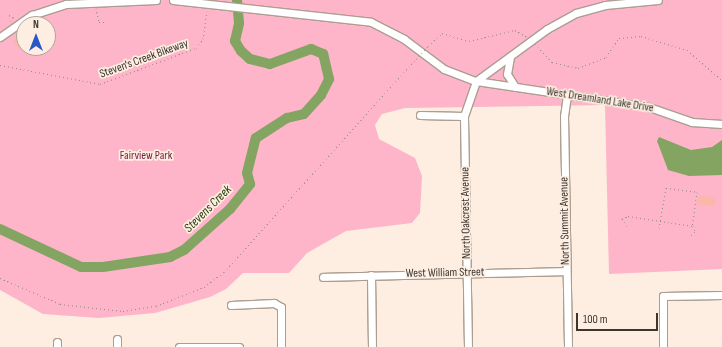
<!DOCTYPE html>
<style>
body{margin:0}
#map{position:relative;width:722px;height:347px;overflow:hidden;background:#fdeee1;font-family:"Sofia Sans Condensed",sans-serif}
div>[style]{position:absolute}
[style*='--x']{left:calc(var(--x)*1px);top:calc(var(--y)*1px);width:calc(var(--w)*1px);rotate:calc(var(--a)*1deg)}
.green>*{inset:0;background:#feb4c9}
.water>*{inset:0;background:#84a462}
.river>*{height:10px;margin:-5px;padding:0 5px;transform-origin:5px;border-radius:5px;background:#84a462}
.building>*{inset:0;background:#f9b8aa;transform-origin:0 0}
.path>*{height:1px;margin-top:-0.5px;transform-origin:0;background:repeating-linear-gradient(90deg,#958b82 0 1px,transparent 0 4px)}
.roads{filter:drop-shadow(1px 0 #ab9e91) drop-shadow(-1px 0 #ab9e91) drop-shadow(0 1px #ab9e91) drop-shadow(0 -1px #ab9e91)}
.minor>*{height:7px;margin:-3.5px;padding:0 3.5px;transform-origin:3.5px;border-radius:3.5px;background:#fff}
.path-bridge>*{height:1px;margin-top:-0.5px;transform-origin:0;background:repeating-linear-gradient(90deg,#958b82 0 1px,transparent 0 4px)}
span{translate:-50% -50%;white-space:nowrap;text-align:center;line-height:1.15;-webkit-text-stroke:3.5px #fdeee1;paint-order:stroke}
.street-label{font-size:12px;color:#3c3631}
.park-label{font-size:12px;color:#761c41}
.water-label{font-size:13px;color:#243907;font-style:italic}
.north{position:absolute;left:16px;top:16px;width:40px;height:40px;box-sizing:border-box;background:#fdeee1;border:1px solid #b0a49b;border-radius:50%;rotate:0deg;font-size:11px;font-weight:700;line-height:16px;text-align:center;color:#3c3631}
.north::after{content:'';display:block;margin:auto;width:14px;height:18px;background:#2758c6;clip-path:polygon(50% 0,100% 100%,50% 72%,0 100%)}
.scale{position:absolute;left:576px;top:313px;width:82px;height:18px;box-sizing:border-box;border:2px solid #3c3631;border-top:0;padding-left:5px;font-size:12px;line-height:14px;white-space:nowrap;color:#3c3631;-webkit-text-stroke:3px #fdeee1;paint-order:stroke}
</style>
<div id="map">
<div class="green">
<i style="clip-path:polygon(evenodd,0 0,722px 0,722px 269px,609px 274px,605px 105px,405px 108px,382px 114px,375px 125px,379px 139px,415px 158px,422px 176px,420px 213px,412px 223px,346px 231px,307px 253px,289px 273px,243px 273px,226px 289px,210px 297px,155px 313px,99px 318px,43px 314px,0 290px,0 0,24px 24px,48px 24px,48px 48px,24px 48px,24px 24px)"></i>
</div>
<div class="water">
<i style="clip-path:polygon(659px 137px,691px 150px,712px 147px,722px 140px,722px 175px,689px 176px,668px 170px,657px 141px)"></i>
</div>
<div class="river">
<i style="--x:0;--y:229;--w:89;--a:25.1"></i>
<i style="--x:81;--y:267;--w:22;--a:0"></i>
<i style="--x:103;--y:267;--w:68;--a:-8.5"></i>
<i style="--x:170;--y:257;--w:16;--a:-27"></i>
<i style="--x:184;--y:250;--w:62;--a:-41.7"></i>
<i style="--x:230;--y:209;--w:32;--a:-51"></i>
<i style="--x:250;--y:184;--w:11;--a:-105"></i>
<i style="--x:247;--y:173;--w:36;--a:-76"></i>
<i style="--x:256;--y:138;--w:37;--a:-33"></i>
<i style="--x:287;--y:118;--w:17;--a:-13"></i>
<i style="--x:304;--y:114;--w:25;--a:-48"></i>
<i style="--x:321;--y:95;--w:18;--a:-63"></i>
<i style="--x:329;--y:79;--w:26;--a:-103"></i>
<i style="--x:323;--y:54;--w:13;--a:-157"></i>
<i style="--x:311;--y:49;--w:44;--a:159.9"></i>
<i style="--x:270;--y:64;--w:21;--a:-166"></i>
<i style="--x:250;--y:59;--w:12;--a:-138"></i>
<i style="--x:241;--y:51;--w:12;--a:-121"></i>
<i style="--x:235;--y:41;--w:18;--a:-77"></i>
<i style="--x:239;--y:23;--w:23;--a:-95"></i>
</div>
<div class="building">
<i style="clip-path:polygon(17px 37px,24px 43px,22px 51px,12px 42px)"></i>
<i style="left:698px;top:195px;width:18px;height:9px;rotate:9deg"></i>
</div>
<div class="path">
<i style="--x:96;--y:8;--w:14;--a:78"></i>
<i style="--x:99;--y:22;--w:6;--a:0"></i>
<i style="--x:9;--y:15;--w:6;--a:31"></i>
<i style="--x:14;--y:18;--w:6;--a:135"></i>
<i style="--x:535;--y:44;--w:25;--a:47"></i>
<i style="--x:552;--y:62;--w:27;--a:13"></i>
<i style="--x:578;--y:68;--w:30;--a:-21"></i>
<i style="--x:606;--y:57;--w:23;--a:-56"></i>
<i style="--x:619;--y:38;--w:22;--a:-5"></i>
<i style="--x:641;--y:36;--w:48;--a:16.9"></i>
<i style="--x:687;--y:50;--w:46;--a:40.6"></i>
<i style="--x:428;--y:46;--w:19;--a:-43"></i>
<i style="--x:442;--y:33;--w:28;--a:17"></i>
<i style="--x:469;--y:41;--w:47;--a:-13.4"></i>
<i style="--x:515;--y:30;--w:14;--a:30"></i>
<i style="--x:0;--y:65;--w:102;--a:10.8"></i>
<i style="--x:100;--y:84;--w:103;--a:-20.6"></i>
<i style="--x:196;--y:48;--w:11;--a:-52"></i>
<i style="--x:203;--y:39;--w:28;--a:-82"></i>
<i style="--x:627;--y:226;--w:9;--a:-126"></i>
<i style="--x:622;--y:219;--w:7;--a:-27"></i>
<i style="--x:628;--y:216;--w:66;--a:8.7"></i>
<i style="--x:693;--y:226;--w:6;--a:72"></i>
<i style="--x:695;--y:232;--w:5;--a:143"></i>
<i style="--x:659;--y:228;--w:41;--a:-80.1"></i>
<i style="--x:666;--y:188;--w:31;--a:7"></i>
<i style="--x:697;--y:192;--w:34;--a:98"></i>
<i style="--x:0;--y:278;--w:65;--a:23.4"></i>
<i style="--x:60;--y:304;--w:63;--a:6.3"></i>
<i style="--x:123;--y:311;--w:33;--a:-9"></i>
<i style="--x:156;--y:306;--w:52;--a:-21.6"></i>
<i style="--x:204;--y:287;--w:25;--a:-37"></i>
<i style="--x:224;--y:272;--w:287;--a:-48"></i>
</div>
<div class="roads">
<div class="minor">
<i style="--x:173;--y:0;--w:199;--a:6.3"></i>
<i style="--x:371;--y:22;--w:37;--a:27"></i>
<i style="--x:404;--y:39;--w:50;--a:36.9"></i>
<i style="--x:444;--y:69;--w:34;--a:21"></i>
<i style="--x:476;--y:81;--w:175;--a:8.5"></i>
<i style="--x:649;--y:107;--w:46;--a:19.2"></i>
<i style="--x:692;--y:122;--w:30;--a:4"></i>
<i style="--x:0;--y:37;--w:39;--a:-35"></i>
<i style="--x:32;--y:15;--w:36;--a:-18"></i>
<i style="--x:66;--y:4;--w:90;--a:-2.5"></i>
<i style="--x:510;--y:57;--w:17;--a:100"></i>
<i style="--x:507;--y:74;--w:15;--a:58"></i>
<i style="--x:476;--y:81;--w:88;--a:-36.2"></i>
<i style="--x:547;--y:29;--w:33;--a:-29"></i>
<i style="--x:576;--y:13;--w:30;--a:-15"></i>
<i style="--x:605;--y:5;--w:53;--a:-5.4"></i>
<i style="--x:567;--y:95;--w:21;--a:98"></i>
<i style="--x:564;--y:116;--w:231;--a:89"></i>
<i style="--x:420;--y:115;--w:44;--a:1.3"></i>
<i style="--x:371;--y:275;--w:72;--a:89.2"></i>
<i style="--x:323;--y:277;--w:243;--a:-1.4"></i>
<i style="--x:231;--y:305;--w:43;--a:-2.7"></i>
<i style="--x:274;--y:303;--w:8;--a:30"></i>
<i style="--x:281;--y:307;--w:40;--a:90"></i>
<i style="--x:57;--y:342;--w:5;--a:90"></i>
<i style="--x:117;--y:347;--w:8;--a:-90"></i>
<i style="--x:179;--y:347;--w:60;--a:0"></i>
<i style="--x:468;--y:347;--w:231;--a:-91"></i>
<i style="--x:464;--y:116;--w:37;--a:-71"></i>
<i style="--x:663;--y:347;--w:51;--a:-90"></i>
<i style="--x:663;--y:296;--w:59;--a:-1"></i>
</div>
</div>
<div class="path-bridge">
<i style="--x:416;--y:59;--w:18;--a:-47"></i>
</div>
<div class="street-label">
<span style="left:144px;top:59px;rotate:-20deg">Steven's Creek Bikeway</span>
<span style="left:600px;top:100px;rotate:9deg">West Dreamland Lake Drive</span>
<span style="left:466px;top:213px;rotate:-91deg">North Oakcrest Avenue</span>
<span style="left:565px;top:221px;rotate:-91deg">North Summit Avenue</span>
<span style="left:445px;top:273px;rotate:-1deg">West William Street</span>
</div>
<div class="park-label">
<span style="left:146px;top:156px">Fairview Park</span>
</div>
<div class="water-label">
<span style="left:208px;top:209px;rotate:-45deg">Stevens Creek</span>
</div>
<div class="north">N</div>
<div class="scale">100 m</div>
</div>
